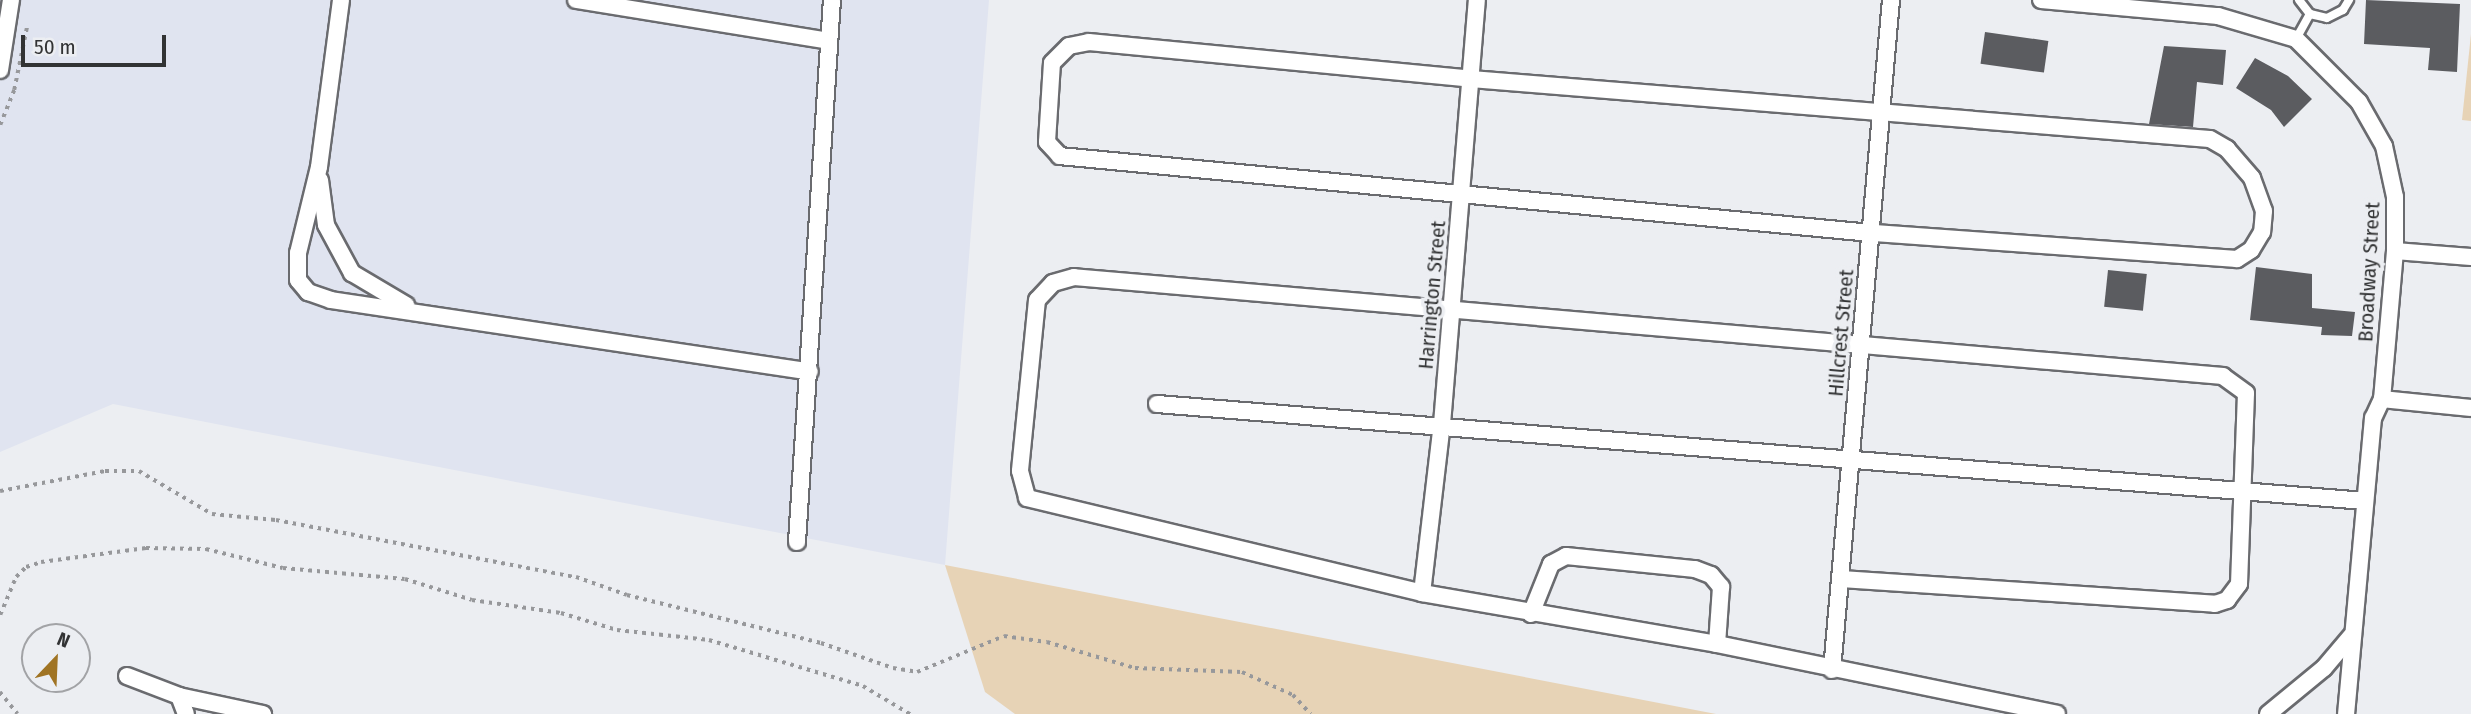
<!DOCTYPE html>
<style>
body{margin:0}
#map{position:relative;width:2471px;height:714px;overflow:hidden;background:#eceef2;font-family:"Fira Sans Condensed",sans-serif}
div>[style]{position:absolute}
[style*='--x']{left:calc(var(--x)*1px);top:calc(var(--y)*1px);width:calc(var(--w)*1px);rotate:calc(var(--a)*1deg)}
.built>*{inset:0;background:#e0e4f0}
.green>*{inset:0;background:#e7d3b6}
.building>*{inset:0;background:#5b5c60;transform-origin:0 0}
.path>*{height:3.5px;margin-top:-1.75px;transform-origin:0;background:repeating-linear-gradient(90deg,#97989b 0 3.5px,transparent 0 8.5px)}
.roads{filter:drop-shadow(2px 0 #6a6b6f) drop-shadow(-2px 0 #6a6b6f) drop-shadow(0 2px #6a6b6f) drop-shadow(0 -2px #6a6b6f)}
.lane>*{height:8px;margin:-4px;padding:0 4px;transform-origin:4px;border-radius:4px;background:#fff}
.street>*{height:16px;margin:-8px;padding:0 8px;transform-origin:8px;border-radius:8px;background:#fff}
span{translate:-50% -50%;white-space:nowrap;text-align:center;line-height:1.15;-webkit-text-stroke:7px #eceef2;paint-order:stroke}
.street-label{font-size:21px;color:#323334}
.north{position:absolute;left:21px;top:623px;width:70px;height:70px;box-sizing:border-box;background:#eceef2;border:2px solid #a2a3a6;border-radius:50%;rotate:23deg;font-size:19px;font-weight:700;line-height:28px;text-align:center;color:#323334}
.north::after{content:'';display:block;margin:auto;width:24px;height:32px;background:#a07424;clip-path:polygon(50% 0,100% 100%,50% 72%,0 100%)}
.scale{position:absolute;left:21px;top:35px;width:145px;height:32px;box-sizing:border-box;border:4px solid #323334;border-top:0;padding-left:9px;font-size:21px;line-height:24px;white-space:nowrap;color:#323334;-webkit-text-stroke:5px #eceef2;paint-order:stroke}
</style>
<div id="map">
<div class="built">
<i style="clip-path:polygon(0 0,989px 0,945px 565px,113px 404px,0 452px)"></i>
</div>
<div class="green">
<i style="clip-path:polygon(2471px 34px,2471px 121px,2462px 120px)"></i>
<i style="clip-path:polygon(945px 565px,1716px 714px,1015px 714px,985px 692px)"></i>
</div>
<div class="building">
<i style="clip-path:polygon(2366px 0,2460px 4px,2457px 72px,2428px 70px,2430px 48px,2364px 44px)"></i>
<i style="left:1985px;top:32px;width:64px;height:32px;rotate:8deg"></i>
<i style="clip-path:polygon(2164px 46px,2226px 50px,2223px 85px,2197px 82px,2193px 127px,2149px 124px)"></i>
<i style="clip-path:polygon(2255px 58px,2288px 76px,2312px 99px,2284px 127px,2271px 110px,2236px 88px)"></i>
<i style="clip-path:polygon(2256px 267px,2312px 274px,2312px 308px,2355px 312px,2352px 336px,2321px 335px,2322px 327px,2250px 320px)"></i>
<i style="left:2108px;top:270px;width:39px;height:37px;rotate:6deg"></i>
</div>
<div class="path">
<i style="--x:0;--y:125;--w:38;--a:-68"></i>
<i style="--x:14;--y:90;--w:65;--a:-78.5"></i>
<i style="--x:0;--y:491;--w:107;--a:-10.8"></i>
<i style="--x:105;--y:471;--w:34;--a:0"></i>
<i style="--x:139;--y:471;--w:85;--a:30.5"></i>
<i style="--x:212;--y:514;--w:64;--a:5.4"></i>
<i style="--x:276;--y:520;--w:305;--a:10.8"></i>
<i style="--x:576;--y:577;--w:54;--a:19.4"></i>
<i style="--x:627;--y:595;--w:200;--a:13.9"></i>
<i style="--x:821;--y:643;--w:76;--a:19.1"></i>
<i style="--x:893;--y:668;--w:24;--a:9"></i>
<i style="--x:917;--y:672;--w:94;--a:-22.5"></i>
<i style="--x:1004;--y:636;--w:43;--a:7.9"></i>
<i style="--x:1047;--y:642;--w:92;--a:16.5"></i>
<i style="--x:1135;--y:668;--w:107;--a:2.1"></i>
<i style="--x:1242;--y:672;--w:56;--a:24.3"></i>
<i style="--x:1293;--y:695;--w:26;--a:47"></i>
<i style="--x:0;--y:615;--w:41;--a:-67.2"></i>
<i style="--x:16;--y:577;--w:14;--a:-45"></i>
<i style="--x:26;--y:567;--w:16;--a:-18"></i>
<i style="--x:41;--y:562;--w:106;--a:-7.6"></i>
<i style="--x:146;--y:548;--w:60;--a:1"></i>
<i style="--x:206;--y:549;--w:79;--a:13.9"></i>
<i style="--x:283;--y:568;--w:122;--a:5.2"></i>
<i style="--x:405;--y:579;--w:70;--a:17.4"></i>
<i style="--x:472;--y:600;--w:90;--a:8.3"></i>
<i style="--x:561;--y:613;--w:59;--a:16.9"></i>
<i style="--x:617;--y:630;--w:93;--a:6.2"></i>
<i style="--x:709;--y:640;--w:161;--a:16.6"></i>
<i style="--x:863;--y:686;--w:55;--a:30.8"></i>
<i style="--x:0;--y:692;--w:28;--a:51"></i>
</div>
<div class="roads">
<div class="lane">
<i style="--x:2299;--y:0;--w:18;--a:52"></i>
<i style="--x:2310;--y:14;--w:17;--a:13"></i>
<i style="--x:2327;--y:18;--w:18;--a:-27"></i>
<i style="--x:2343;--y:10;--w:12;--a:-59"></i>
<i style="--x:2296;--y:39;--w:29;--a:-61"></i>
</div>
<div class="street">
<i style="--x:341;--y:0;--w:168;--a:97.5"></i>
<i style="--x:319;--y:167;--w:89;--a:103.7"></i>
<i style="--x:298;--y:253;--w:27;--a:90"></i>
<i style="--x:298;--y:280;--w:16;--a:50"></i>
<i style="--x:308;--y:292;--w:24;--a:19"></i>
<i style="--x:331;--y:300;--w:484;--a:8.5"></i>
<i style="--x:576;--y:0;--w:256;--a:9.2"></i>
<i style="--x:2041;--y:0;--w:178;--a:5.2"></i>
<i style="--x:2218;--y:16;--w:81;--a:16.4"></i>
<i style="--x:2296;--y:39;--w:89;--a:45"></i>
<i style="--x:2359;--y:102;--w:51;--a:60.4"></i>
<i style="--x:2384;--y:146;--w:52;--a:77.8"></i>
<i style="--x:2395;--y:197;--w:54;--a:90"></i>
<i style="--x:2395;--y:251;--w:149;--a:95"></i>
<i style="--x:2382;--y:399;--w:21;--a:115"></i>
<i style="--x:2373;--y:418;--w:297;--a:95.2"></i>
<i style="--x:1089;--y:42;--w:384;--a:5.5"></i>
<i style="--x:1471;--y:79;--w:741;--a:4.64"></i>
<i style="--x:2210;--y:139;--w:20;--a:30"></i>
<i style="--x:2227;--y:149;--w:38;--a:49"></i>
<i style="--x:2252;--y:178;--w:35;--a:70"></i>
<i style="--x:2264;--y:211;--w:21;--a:95"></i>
<i style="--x:2262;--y:232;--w:21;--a:121"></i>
<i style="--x:2251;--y:250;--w:17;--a:147"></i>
<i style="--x:2237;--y:259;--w:367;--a:-175.9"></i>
<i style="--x:1871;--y:233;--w:815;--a:-174.58"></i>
<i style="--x:1060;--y:156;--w:19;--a:-133"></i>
<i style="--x:1047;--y:142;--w:79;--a:-86.4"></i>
<i style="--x:1052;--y:63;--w:24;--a:-45"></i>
<i style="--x:1069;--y:46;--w:20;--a:-11"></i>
<i style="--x:0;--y:70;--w:71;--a:-81.1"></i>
<i style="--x:320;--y:180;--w:45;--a:82.4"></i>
<i style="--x:326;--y:225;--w:55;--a:61.6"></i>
<i style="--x:352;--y:273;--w:63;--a:30.7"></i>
<i style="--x:2395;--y:251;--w:76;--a:4.5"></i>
<i style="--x:2382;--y:399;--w:89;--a:5.8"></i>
<i style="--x:1157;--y:404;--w:1212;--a:4.59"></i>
<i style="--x:797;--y:542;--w:543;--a:-86.31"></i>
<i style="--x:1841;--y:579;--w:375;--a:3.8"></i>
<i style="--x:2215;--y:604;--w:13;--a:-18"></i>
<i style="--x:2227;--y:600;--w:20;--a:-53"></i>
<i style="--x:2239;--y:584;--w:191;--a:-87.9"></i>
<i style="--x:2246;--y:393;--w:29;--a:-144"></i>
<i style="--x:2223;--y:376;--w:1153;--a:-175.08"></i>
<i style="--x:1074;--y:277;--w:22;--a:164"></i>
<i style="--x:1053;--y:283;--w:23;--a:133"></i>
<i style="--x:1037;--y:300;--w:172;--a:95.7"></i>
<i style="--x:1020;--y:471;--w:28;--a:75"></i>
<i style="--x:1027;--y:498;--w:406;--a:13.5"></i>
<i style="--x:1422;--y:593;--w:299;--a:9.8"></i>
<i style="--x:1717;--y:644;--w:347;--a:11.6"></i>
<i style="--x:1422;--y:593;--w:170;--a:-83.3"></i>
<i style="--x:1442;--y:424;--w:425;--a:-85.3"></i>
<i style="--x:1531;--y:614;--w:54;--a:-68.2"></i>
<i style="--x:1551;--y:564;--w:17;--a:-28"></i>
<i style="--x:1566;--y:556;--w:130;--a:5.8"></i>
<i style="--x:1695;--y:569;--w:17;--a:21"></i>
<i style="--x:1711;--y:575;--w:16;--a:50"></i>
<i style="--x:1721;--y:587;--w:57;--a:94"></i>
<i style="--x:1832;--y:670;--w:673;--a:-84.97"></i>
<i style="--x:127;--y:676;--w:56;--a:21"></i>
<i style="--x:179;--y:696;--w:86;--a:12.1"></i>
<i style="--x:179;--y:696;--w:19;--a:69"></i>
<i style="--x:2268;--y:714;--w:72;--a:-39.4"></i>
<i style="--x:2324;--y:668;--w:42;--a:-49.8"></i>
</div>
</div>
<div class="street-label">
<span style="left:2369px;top:272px;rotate:-87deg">Broadway Street</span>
<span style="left:1432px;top:295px;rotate:-85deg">Harrington Street</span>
<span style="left:1841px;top:333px;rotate:-85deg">Hillcrest Street</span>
</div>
<div class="north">N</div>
<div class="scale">50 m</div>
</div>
